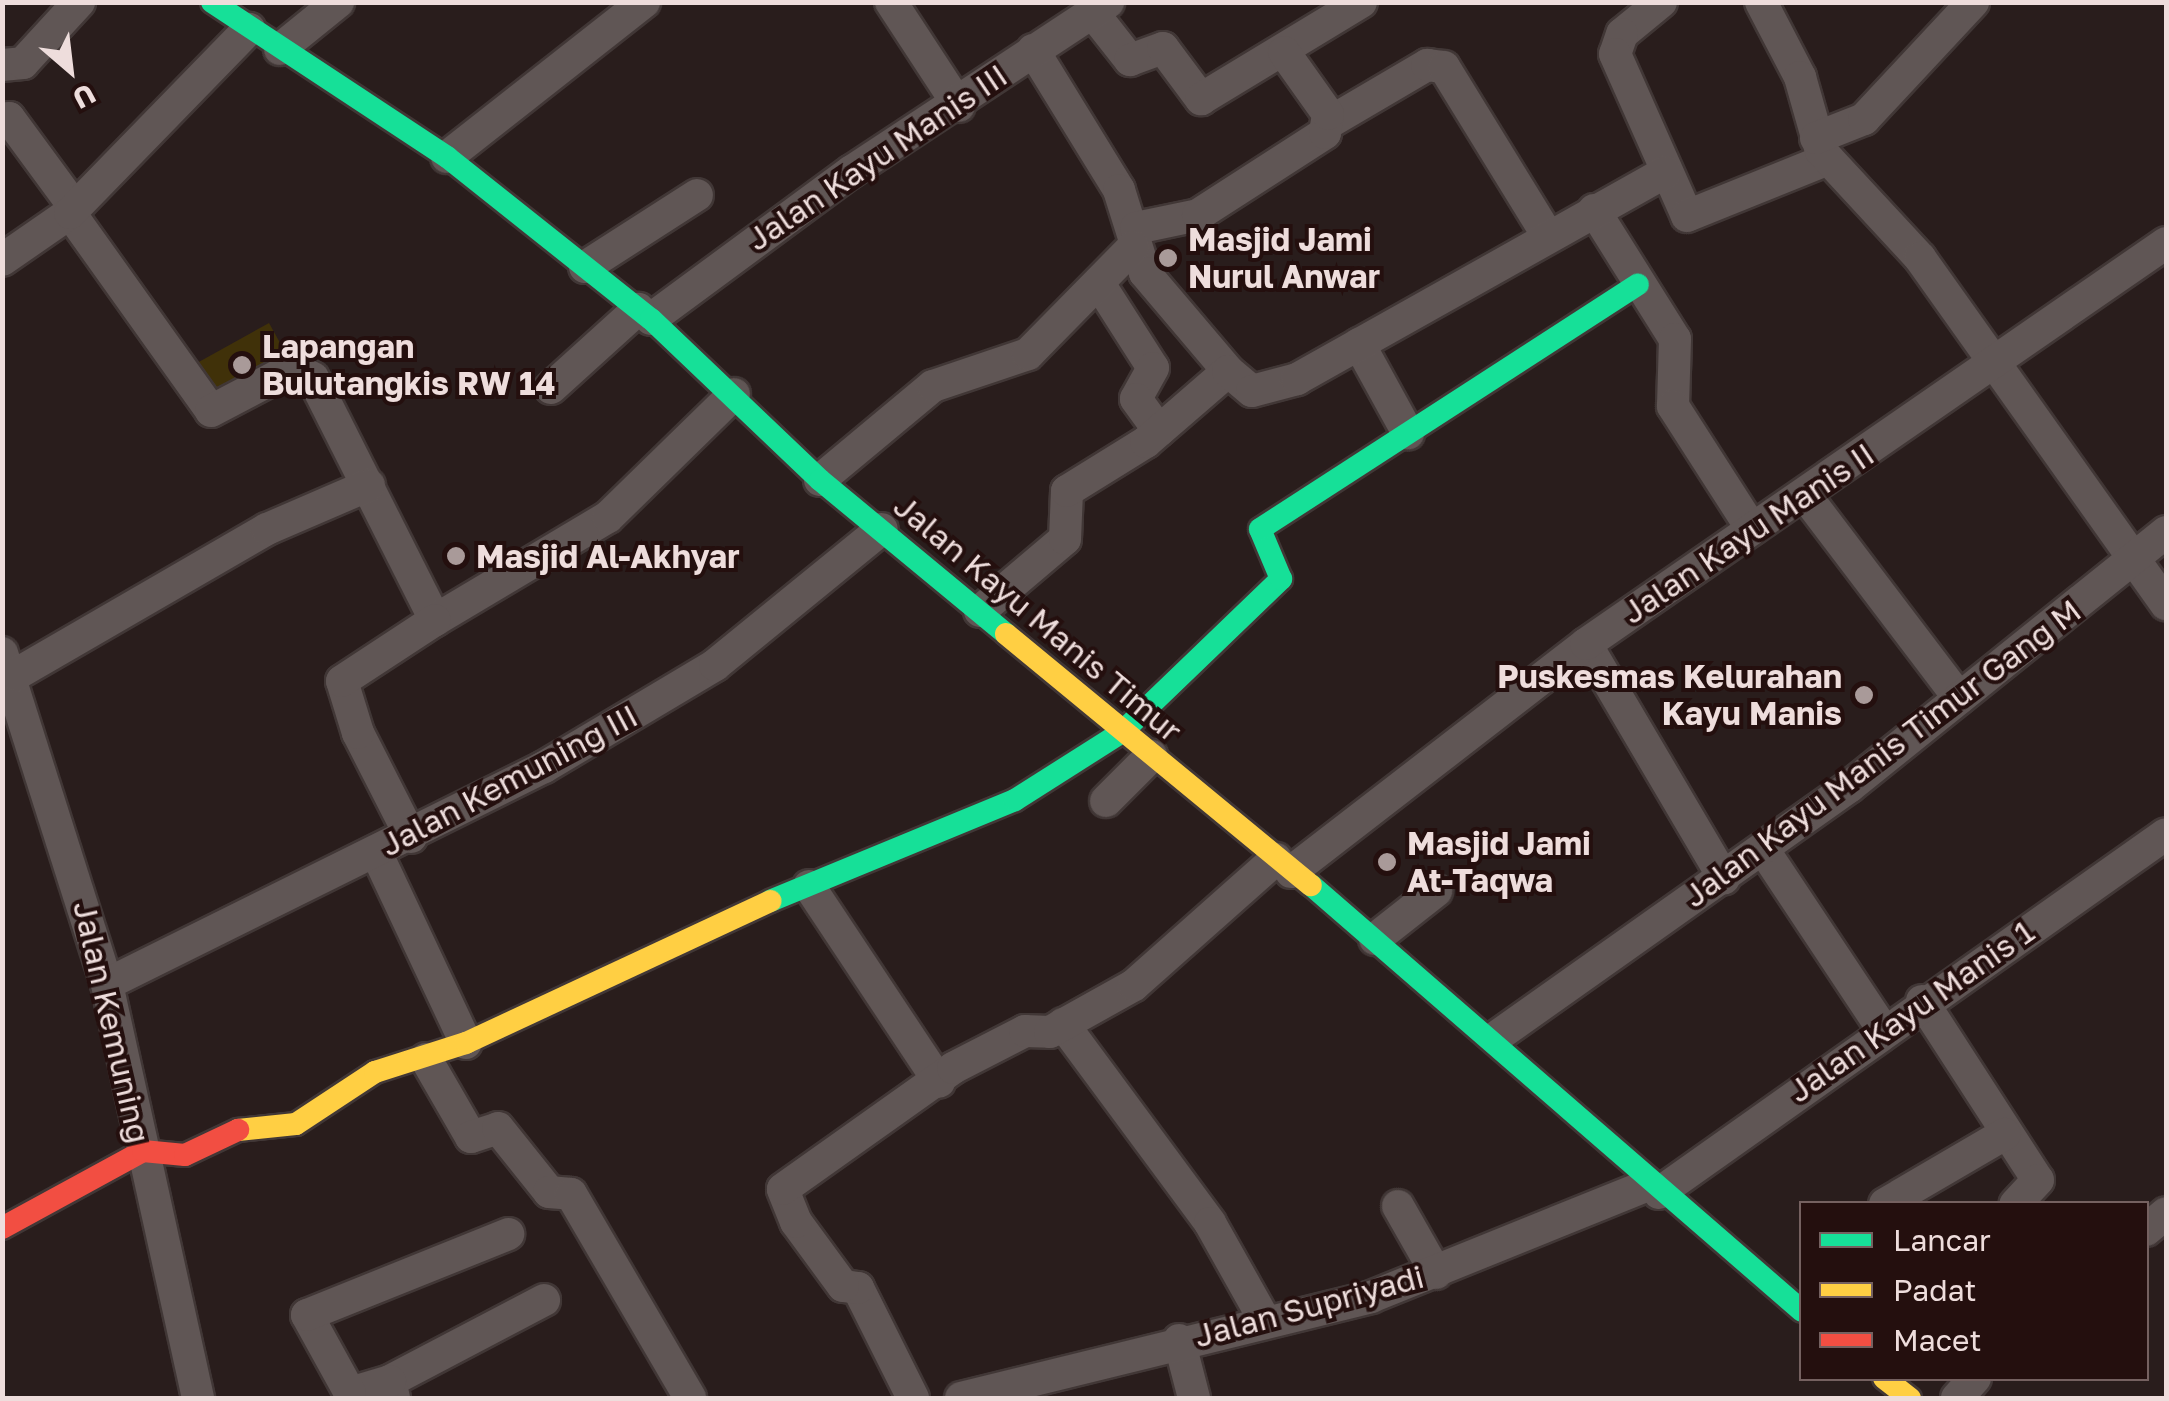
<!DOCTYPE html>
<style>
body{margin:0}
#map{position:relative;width:2169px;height:1401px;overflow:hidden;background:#291d1c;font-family:"Golos Text",sans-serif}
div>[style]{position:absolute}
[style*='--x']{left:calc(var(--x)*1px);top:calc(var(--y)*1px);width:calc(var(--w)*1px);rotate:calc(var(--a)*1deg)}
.green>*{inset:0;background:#403109;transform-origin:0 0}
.roads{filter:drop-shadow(2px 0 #413736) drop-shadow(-2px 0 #413736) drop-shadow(0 2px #413736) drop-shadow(0 -2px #413736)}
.street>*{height:32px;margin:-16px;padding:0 16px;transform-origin:16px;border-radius:16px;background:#605655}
.fast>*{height:22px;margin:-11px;padding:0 11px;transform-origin:11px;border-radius:11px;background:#16e098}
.slow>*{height:22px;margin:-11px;padding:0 11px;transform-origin:11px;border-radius:11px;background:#ffcf43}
.jam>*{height:22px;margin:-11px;padding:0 11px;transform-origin:11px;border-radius:11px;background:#f24e42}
.dots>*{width:28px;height:28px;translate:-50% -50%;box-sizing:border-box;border:5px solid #240f0e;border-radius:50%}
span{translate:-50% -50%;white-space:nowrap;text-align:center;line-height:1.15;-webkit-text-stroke:8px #240f0e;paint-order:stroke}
.street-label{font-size:32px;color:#eedddc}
.poi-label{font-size:32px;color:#eedddc;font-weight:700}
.left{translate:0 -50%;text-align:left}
.right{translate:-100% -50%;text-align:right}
.frame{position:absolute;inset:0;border:5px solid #eedddc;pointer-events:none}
.legend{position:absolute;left:1799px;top:1201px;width:350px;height:180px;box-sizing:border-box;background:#240f0e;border:2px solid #756160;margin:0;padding:12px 18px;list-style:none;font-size:30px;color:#eedddc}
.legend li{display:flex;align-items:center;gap:20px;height:50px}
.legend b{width:50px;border:2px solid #756160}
.north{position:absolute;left:20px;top:20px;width:100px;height:100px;-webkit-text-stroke:8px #240f0e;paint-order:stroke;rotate:152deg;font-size:28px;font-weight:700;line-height:40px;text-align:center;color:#eedddc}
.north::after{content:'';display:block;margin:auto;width:35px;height:45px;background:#eedddc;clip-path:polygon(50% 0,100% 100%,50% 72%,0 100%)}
</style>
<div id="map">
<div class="green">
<i style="left:269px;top:323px;width:45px;height:88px;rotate:61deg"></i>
</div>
<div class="roads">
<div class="street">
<i style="--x:891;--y:2;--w:124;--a:56.8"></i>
<i style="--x:1661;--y:2;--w:50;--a:140.6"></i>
<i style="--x:1622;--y:34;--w:21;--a:109"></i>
<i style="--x:1615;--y:54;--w:177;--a:66"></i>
<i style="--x:1687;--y:216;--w:152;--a:-22"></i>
<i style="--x:1761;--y:2;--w:85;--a:62.5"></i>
<i style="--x:1800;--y:77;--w:77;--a:74.2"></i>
<i style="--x:1821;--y:151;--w:146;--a:47.2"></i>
<i style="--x:1920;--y:258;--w:425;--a:54.6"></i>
<i style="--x:1093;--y:13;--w:60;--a:51.8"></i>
<i style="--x:1130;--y:60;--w:35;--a:-20"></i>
<i style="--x:1163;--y:48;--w:64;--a:53.3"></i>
<i style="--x:1201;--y:99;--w:187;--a:-31.2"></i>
<i style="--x:280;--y:49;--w:75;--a:-39"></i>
<i style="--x:1033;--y:50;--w:164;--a:58.4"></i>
<i style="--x:1119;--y:190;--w:87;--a:72.6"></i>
<i style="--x:1145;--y:273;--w:128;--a:49.7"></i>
<i style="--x:2;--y:65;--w:21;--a:-5"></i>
<i style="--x:23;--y:63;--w:83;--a:-47.4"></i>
<i style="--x:2;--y:122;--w:8;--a:-30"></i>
<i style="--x:9;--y:118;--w:112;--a:53.7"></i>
<i style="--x:1330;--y:122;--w:113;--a:-30.4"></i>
<i style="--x:1427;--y:65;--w:17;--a:7"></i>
<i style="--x:1444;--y:67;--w:198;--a:58.4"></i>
<i style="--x:1816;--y:138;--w:52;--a:-21.6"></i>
<i style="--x:1864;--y:119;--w:160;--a:-47"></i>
<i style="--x:447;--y:157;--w:251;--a:-38.2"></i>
<i style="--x:1594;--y:210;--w:152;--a:57.9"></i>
<i style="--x:1675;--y:339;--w:67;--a:91.7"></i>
<i style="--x:1673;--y:406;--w:146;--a:57.3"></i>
<i style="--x:70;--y:213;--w:243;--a:54.5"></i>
<i style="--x:211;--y:411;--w:93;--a:-27.7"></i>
<i style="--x:293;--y:368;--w:22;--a:27"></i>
<i style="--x:313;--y:378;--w:271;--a:63.2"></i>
<i style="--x:435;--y:620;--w:201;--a:-30.8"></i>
<i style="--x:608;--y:517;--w:176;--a:-44.3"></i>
<i style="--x:1136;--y:228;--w:63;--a:-11.8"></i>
<i style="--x:1198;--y:215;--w:151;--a:-32.8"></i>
<i style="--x:1325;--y:133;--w:19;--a:-81"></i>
<i style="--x:1328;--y:114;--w:76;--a:-125.4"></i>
<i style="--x:2;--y:260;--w:83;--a:-34.7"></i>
<i style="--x:70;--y:213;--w:257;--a:-45.8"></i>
<i style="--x:585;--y:267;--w:133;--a:-32.7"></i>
<i style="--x:1100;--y:285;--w:98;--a:57.4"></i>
<i style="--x:1153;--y:368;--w:35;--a:119"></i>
<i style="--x:1136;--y:399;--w:39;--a:54"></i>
<i style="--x:651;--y:319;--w:250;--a:-36.4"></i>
<i style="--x:852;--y:171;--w:307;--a:-33.4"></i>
<i style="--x:1359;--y:344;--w:102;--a:61.2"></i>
<i style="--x:551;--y:388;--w:118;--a:-42.2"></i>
<i style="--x:820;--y:480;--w:147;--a:-39.8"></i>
<i style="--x:933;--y:386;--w:100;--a:-18.6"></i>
<i style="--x:1028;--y:354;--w:150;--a:-45.5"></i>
<i style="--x:1805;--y:495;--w:255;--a:52.8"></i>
<i style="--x:980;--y:611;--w:111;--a:-40.3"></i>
<i style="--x:1065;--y:539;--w:48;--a:-87.6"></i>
<i style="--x:1067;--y:491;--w:93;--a:-31.8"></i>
<i style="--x:1146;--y:442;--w:108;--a:-40.9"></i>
<i style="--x:1228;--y:371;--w:31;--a:40"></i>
<i style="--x:1252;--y:391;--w:47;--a:-14.9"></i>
<i style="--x:1297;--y:379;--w:423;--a:-29.3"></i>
<i style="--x:1586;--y:644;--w:272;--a:59.5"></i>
<i style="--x:2;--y:653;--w:347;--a:72.4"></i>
<i style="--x:107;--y:984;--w:424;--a:77.6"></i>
<i style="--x:15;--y:675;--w:291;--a:-30.1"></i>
<i style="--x:267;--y:529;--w:111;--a:-23.3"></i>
<i style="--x:1106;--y:801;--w:64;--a:-45"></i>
<i style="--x:411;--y:837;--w:117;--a:-117"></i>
<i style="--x:358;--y:733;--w:54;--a:-107.1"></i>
<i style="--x:342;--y:681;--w:111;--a:-33.3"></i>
<i style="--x:1763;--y:849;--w:215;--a:56.4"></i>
<i style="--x:376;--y:852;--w:211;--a:64.8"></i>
<i style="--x:1291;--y:872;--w:373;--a:-37.7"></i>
<i style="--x:1586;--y:644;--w:705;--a:-34.66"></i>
<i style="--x:809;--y:886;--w:235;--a:56.4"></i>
<i style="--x:1375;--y:939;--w:78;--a:-38.2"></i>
<i style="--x:107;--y:984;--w:488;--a:-26.4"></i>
<i style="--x:544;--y:767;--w:199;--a:-30.8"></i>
<i style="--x:715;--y:665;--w:215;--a:-39.2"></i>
<i style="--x:1922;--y:1001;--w:213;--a:57.1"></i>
<i style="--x:2038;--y:1180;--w:33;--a:133"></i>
<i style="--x:1063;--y:1024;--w:247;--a:53.5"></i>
<i style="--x:1210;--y:1223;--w:112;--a:60.7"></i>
<i style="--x:1496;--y:1037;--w:433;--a:-35.3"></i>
<i style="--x:1849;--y:787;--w:407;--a:-38.8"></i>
<i style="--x:426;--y:1059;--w:90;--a:60"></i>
<i style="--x:471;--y:1137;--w:28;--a:-18"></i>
<i style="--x:498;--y:1128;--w:82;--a:51.4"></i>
<i style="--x:549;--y:1192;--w:22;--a:5"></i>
<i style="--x:571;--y:1194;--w:236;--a:59.7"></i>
<i style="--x:1659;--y:1193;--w:621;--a:-35.3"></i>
<i style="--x:1885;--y:1204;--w:139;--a:-30.3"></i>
<i style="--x:1398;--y:1206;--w:77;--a:60.4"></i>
<i style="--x:2146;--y:1230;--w:26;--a:-40"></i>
<i style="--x:1179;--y:1340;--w:60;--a:75.5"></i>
<i style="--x:390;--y:1381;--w:174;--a:-27.7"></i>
<i style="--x:394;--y:1398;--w:17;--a:-103"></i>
<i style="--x:390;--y:1381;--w:42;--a:163.3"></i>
<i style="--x:350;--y:1393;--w:89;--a:-118.9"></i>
<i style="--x:307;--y:1315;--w:217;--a:-21.9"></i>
<i style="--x:913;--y:1398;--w:123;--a:-116.6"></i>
<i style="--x:858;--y:1288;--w:15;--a:-172"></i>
<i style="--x:843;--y:1286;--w:79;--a:-126.3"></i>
<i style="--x:796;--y:1222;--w:35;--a:-112"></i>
<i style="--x:783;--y:1189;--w:209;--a:-35.4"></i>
<i style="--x:953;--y:1068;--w:81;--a:-27.2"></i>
<i style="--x:1025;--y:1031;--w:25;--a:2"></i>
<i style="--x:1050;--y:1032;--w:96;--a:-29.2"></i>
<i style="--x:1134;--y:985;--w:190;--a:-41.6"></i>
<i style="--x:961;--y:1398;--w:422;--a:-13.8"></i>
<i style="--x:1371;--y:1297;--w:299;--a:-22"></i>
<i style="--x:1957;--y:1398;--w:27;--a:-48"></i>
</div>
<div class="fast">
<i style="--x:212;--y:2;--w:282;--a:33.4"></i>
<i style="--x:447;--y:157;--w:260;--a:38.5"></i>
<i style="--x:651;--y:319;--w:233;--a:43.6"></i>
<i style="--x:820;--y:480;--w:241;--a:39.6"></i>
<i style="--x:1311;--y:885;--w:650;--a:40.95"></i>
<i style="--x:770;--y:901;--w:265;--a:-22.4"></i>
<i style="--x:1015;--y:800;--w:127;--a:-32.4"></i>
<i style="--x:1122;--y:732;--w:221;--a:-43.9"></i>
<i style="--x:1281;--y:579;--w:54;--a:-112.8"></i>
<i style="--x:1260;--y:529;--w:450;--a:-32.9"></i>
</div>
<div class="slow">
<i style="--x:1006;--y:634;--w:395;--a:39.5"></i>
<i style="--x:238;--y:1130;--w:58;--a:-5.9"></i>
<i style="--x:296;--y:1124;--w:95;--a:-33.4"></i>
<i style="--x:375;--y:1072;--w:96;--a:-17.7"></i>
<i style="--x:466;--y:1043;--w:336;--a:-25"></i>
<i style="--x:1884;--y:1378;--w:33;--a:38"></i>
</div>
<div class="jam">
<i style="--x:2;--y:1228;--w:161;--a:-28.6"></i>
<i style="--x:143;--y:1151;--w:42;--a:5.4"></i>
<i style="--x:185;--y:1155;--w:59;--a:-25.3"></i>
</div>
</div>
<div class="dots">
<i style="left:1168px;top:258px;background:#a99a99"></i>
<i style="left:242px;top:365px;background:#a99a99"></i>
<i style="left:456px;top:556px;background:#a99a99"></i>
<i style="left:1864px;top:695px;background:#a99a99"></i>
<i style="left:1387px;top:862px;background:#a99a99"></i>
</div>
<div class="street-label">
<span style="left:877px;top:157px;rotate:-34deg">Jalan Kayu Manis III</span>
<span style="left:1748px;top:533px;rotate:-34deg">Jalan Kayu Manis II</span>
<span style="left:1038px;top:618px;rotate:40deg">Jalan Kayu Manis Timur</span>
<span style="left:1882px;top:753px;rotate:-37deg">Jalan Kayu Manis Timur Gang M</span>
<span style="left:509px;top:780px;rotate:-28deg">Jalan Kemuning III</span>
<span style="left:1911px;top:1011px;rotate:-35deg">Jalan Kayu Manis 1</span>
<span style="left:112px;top:1022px;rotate:77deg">Jalan Kemuning</span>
<span style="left:1309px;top:1306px;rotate:-15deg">Jalan Supriyadi</span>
</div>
<div class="poi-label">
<span class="left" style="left:1188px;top:258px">Masjid Jami<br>Nurul Anwar</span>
<span class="left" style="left:262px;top:365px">Lapangan<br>Bulutangkis RW 14</span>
<span class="left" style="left:476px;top:556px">Masjid Al-Akhyar</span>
<span class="right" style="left:1842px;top:695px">Puskesmas Kelurahan<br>Kayu Manis</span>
<span class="left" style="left:1407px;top:862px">Masjid Jami<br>At-Taqwa</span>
</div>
<div class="frame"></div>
<ul class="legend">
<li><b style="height:12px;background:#16e098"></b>Lancar</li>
<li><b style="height:12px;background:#ffcf43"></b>Padat</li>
<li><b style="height:12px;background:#f24e42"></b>Macet</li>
</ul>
<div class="north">U</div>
</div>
